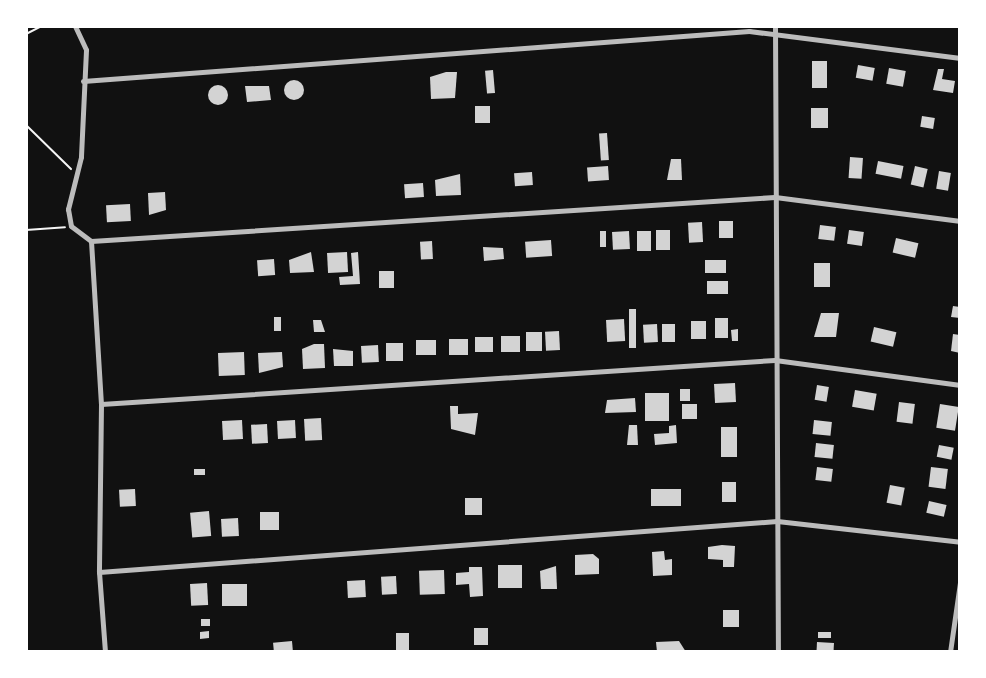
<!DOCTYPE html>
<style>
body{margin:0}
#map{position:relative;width:986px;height:678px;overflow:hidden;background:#111;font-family:"Work Sans",sans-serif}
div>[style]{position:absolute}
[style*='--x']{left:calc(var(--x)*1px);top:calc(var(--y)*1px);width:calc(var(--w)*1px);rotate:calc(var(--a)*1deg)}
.building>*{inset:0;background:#d3d3d3;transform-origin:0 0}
.round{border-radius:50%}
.path>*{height:2px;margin:-1px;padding:0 1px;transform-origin:1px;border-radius:1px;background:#f5f5f5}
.minor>*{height:5px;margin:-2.5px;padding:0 2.5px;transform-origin:2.5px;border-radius:2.5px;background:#bcbcbc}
span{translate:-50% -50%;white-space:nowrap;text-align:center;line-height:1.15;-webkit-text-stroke:6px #fff;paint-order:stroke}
.frame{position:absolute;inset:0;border:28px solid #fff;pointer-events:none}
</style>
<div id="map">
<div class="building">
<i style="left:812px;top:61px;width:15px;height:27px"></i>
<i style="left:858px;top:65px;width:17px;height:13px;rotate:10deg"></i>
<i style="left:889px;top:68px;width:17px;height:16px;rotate:10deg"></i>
<i style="clip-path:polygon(938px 69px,944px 69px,942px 79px,955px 81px,953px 93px,933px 90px)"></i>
<i style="left:493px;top:70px;width:23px;height:8px;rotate:85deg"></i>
<i style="clip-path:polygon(446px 72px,457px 72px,455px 98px,431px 99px,430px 77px)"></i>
<i class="round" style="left:284px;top:80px;width:20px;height:20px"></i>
<i class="round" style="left:208px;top:85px;width:20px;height:20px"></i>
<i style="clip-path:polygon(245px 86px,269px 86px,271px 100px,247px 102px)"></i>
<i style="left:475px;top:106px;width:15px;height:17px"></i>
<i style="left:811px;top:108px;width:17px;height:20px"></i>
<i style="left:922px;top:116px;width:13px;height:11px;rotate:9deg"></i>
<i style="left:607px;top:133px;width:27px;height:8px;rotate:86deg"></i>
<i style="left:850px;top:157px;width:13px;height:21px;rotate:4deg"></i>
<i style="clip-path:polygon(671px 159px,681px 159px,682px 180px,667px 180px)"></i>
<i style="left:878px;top:161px;width:26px;height:13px;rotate:11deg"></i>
<i style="left:608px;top:166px;width:14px;height:21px;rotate:86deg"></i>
<i style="left:915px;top:166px;width:13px;height:19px;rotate:13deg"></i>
<i style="left:939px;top:171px;width:12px;height:18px;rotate:9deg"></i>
<i style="left:532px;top:172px;width:13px;height:18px;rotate:86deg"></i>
<i style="clip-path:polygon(460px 174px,461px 195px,436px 196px,435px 180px)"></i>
<i style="left:423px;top:183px;width:14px;height:19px;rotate:86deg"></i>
<i style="clip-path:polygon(165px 192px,166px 210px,149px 215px,148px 193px)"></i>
<i style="left:130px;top:204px;width:17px;height:24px;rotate:87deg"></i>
<i style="left:719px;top:221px;width:14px;height:17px"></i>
<i style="left:702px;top:222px;width:20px;height:14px;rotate:87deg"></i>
<i style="left:820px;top:225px;width:16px;height:14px;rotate:7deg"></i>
<i style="left:656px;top:230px;width:14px;height:20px"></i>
<i style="left:849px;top:230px;width:15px;height:14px;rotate:8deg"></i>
<i style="left:600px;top:231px;width:6px;height:16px"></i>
<i style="left:629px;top:231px;width:18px;height:17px;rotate:87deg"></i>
<i style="left:637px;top:231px;width:14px;height:20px"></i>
<i style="left:896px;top:238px;width:23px;height:15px;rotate:13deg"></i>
<i style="left:551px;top:240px;width:16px;height:26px;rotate:86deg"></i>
<i style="left:432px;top:241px;width:18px;height:12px;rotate:87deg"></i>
<i style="clip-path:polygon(483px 247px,503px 248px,504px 259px,484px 261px)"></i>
<i style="clip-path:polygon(311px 252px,314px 272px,290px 273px,289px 260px)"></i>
<i style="left:347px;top:252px;width:20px;height:20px;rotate:87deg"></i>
<i style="clip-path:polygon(358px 252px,360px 284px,340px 285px,339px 277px,353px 276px,351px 253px)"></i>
<i style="left:274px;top:259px;width:16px;height:17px;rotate:86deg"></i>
<i style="left:705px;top:260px;width:21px;height:13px"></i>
<i style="left:814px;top:263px;width:16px;height:24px"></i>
<i style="left:379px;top:271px;width:15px;height:17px"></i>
<i style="left:707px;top:281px;width:21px;height:13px"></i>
<i style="clip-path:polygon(953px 306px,960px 307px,960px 318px,951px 317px)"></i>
<i style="left:629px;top:309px;width:7px;height:39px"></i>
<i style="clip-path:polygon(821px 313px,839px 313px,836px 337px,814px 337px)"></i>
<i style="left:274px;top:317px;width:7px;height:14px"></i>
<i style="left:728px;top:318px;width:20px;height:13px;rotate:90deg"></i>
<i style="left:624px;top:319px;width:22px;height:18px;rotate:87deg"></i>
<i style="clip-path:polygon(313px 320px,321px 320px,325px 332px,314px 332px)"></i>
<i style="left:691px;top:321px;width:15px;height:18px"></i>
<i style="left:657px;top:324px;width:18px;height:14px;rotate:87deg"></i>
<i style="left:662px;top:324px;width:13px;height:18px"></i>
<i style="left:874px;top:327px;width:23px;height:15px;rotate:13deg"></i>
<i style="clip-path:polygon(738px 329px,738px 341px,732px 341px,731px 330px)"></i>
<i style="left:559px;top:331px;width:19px;height:14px;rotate:87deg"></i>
<i style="left:526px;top:332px;width:16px;height:19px"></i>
<i style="clip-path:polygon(953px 334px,960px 335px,960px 353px,951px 351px)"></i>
<i style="left:501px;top:336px;width:19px;height:16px"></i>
<i style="left:475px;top:337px;width:18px;height:15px"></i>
<i style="left:468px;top:339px;width:16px;height:19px;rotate:90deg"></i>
<i style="left:416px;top:340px;width:20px;height:15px"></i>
<i style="left:386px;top:343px;width:17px;height:18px"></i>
<i style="clip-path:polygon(314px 344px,324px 344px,325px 368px,303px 369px,302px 349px)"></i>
<i style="left:378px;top:345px;width:17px;height:17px;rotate:87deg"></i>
<i style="clip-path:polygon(333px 349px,353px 351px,353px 366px,334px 366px)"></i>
<i style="left:244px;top:352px;width:23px;height:26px;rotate:88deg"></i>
<i style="clip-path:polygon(282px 352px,283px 367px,259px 373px,258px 353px)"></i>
<i style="left:735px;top:383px;width:19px;height:21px;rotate:87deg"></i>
<i style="left:817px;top:385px;width:12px;height:15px;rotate:9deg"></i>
<i style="left:680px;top:389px;width:10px;height:12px"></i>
<i style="left:855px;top:390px;width:22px;height:17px;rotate:10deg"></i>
<i style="left:645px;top:393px;width:24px;height:28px"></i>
<i style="clip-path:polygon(635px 398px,636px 412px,605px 413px,607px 400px)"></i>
<i style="left:899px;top:402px;width:16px;height:20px;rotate:7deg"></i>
<i style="left:682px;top:404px;width:15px;height:15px"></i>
<i style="left:940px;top:404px;width:19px;height:24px;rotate:9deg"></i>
<i style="clip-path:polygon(450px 406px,458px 406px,458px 414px,478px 413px,475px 435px,451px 429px)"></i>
<i style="left:321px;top:418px;width:22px;height:17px;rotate:87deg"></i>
<i style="left:242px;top:420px;width:19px;height:20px;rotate:87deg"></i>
<i style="left:295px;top:420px;width:18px;height:18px;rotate:87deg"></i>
<i style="left:814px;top:420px;width:18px;height:14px;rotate:6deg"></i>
<i style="left:267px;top:424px;width:19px;height:16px;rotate:87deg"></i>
<i style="clip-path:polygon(629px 425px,637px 425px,638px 445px,627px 445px)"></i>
<i style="clip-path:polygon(676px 425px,677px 443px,655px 445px,654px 434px,669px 433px,669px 426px)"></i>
<i style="left:721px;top:427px;width:16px;height:30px"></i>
<i style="left:816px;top:443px;width:18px;height:14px;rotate:6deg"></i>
<i style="left:939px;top:445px;width:15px;height:12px;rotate:11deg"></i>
<i style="left:817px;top:467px;width:16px;height:13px;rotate:7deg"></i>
<i style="left:931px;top:467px;width:17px;height:20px;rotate:7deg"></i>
<i style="left:194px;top:469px;width:11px;height:6px"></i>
<i style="left:722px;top:482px;width:14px;height:20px"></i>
<i style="left:890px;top:485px;width:15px;height:18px;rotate:11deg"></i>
<i style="left:135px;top:489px;width:17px;height:16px;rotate:87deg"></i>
<i style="left:681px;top:489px;width:17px;height:30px;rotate:90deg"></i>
<i style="left:465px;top:498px;width:17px;height:17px"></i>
<i style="left:929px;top:501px;width:18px;height:12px;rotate:13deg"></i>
<i style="left:209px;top:511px;width:25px;height:19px;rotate:85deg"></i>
<i style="left:260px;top:512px;width:19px;height:18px"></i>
<i style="left:238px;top:518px;width:18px;height:17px;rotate:87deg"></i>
<i style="clip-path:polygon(722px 545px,735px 546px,734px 567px,723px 567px,723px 560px,708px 559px,708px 547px)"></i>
<i style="clip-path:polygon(664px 551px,665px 560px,672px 559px,672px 575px,653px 576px,652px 552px)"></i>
<i style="clip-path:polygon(593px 554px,599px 559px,599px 574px,575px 575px,575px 555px)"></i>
<i style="left:498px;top:565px;width:24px;height:23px"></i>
<i style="clip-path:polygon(556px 566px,557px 589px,541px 589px,540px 571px)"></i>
<i style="clip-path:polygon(469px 567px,482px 567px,483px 596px,470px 597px,469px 584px,456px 585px,456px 573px,469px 572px)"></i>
<i style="left:444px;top:570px;width:24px;height:25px;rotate:88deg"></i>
<i style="left:396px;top:576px;width:18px;height:15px;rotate:87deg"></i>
<i style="left:365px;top:580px;width:17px;height:18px;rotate:87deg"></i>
<i style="left:207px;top:583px;width:22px;height:17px;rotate:87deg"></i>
<i style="left:247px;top:584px;width:22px;height:25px;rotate:90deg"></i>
<i style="left:723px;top:610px;width:16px;height:17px"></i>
<i style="left:201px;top:619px;width:9px;height:7px"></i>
<i style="left:474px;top:628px;width:14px;height:17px"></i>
<i style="clip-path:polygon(209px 631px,209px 638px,200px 639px,200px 632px)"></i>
<i style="left:818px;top:632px;width:13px;height:6px"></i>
<i style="left:396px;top:633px;width:13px;height:18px"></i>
<i style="left:292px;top:641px;width:11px;height:19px;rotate:85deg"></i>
<i style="clip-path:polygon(679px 641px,686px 652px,657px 652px,656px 642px)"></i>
<i style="left:817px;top:642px;width:17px;height:10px;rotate:3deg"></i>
</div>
<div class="path">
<i style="--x:26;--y:34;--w:18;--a:-27"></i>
<i style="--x:26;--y:125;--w:63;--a:44.4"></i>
<i style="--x:26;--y:230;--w:39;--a:-4"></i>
</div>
<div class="minor">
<i style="--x:75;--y:26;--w:26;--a:65"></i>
<i style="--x:86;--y:50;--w:107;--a:92.7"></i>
<i style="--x:81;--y:157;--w:54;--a:104"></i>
<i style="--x:68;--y:209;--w:17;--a:80"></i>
<i style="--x:71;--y:226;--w:25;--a:37"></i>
<i style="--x:91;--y:241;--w:163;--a:86.5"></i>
<i style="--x:101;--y:404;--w:168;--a:90.7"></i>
<i style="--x:99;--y:572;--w:80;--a:85.7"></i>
<i style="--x:775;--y:26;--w:626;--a:89.73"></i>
<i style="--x:83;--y:81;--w:668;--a:-4.29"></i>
<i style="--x:749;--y:31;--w:213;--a:7.3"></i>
<i style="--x:91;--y:241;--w:685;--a:-3.68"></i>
<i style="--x:775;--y:197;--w:187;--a:7.4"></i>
<i style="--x:101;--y:404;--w:675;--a:-3.74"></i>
<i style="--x:775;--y:360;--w:187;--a:7.7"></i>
<i style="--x:99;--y:572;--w:680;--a:-4.3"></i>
<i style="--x:777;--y:521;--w:184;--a:6.5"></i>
<i style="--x:950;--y:652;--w:70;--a:-81.8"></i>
</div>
<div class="frame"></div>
</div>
